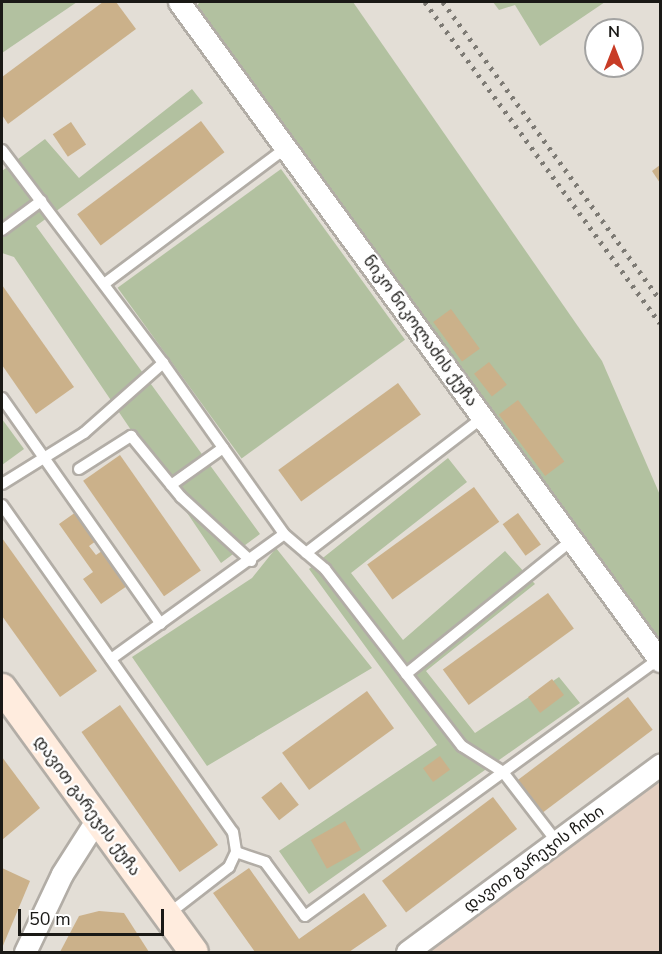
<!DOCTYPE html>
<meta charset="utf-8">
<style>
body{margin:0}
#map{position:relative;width:662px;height:954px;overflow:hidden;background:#e3ded6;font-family:"Nunito Sans","Noto Sans Georgian",sans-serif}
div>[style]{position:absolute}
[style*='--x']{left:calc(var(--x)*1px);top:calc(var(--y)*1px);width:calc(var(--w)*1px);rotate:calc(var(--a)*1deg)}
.industrial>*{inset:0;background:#e4d0c2}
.green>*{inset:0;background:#b2c1a0;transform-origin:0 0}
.building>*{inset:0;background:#cbb18a;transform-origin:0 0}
.roads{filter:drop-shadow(2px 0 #b2ada6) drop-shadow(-2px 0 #b2ada6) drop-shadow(0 2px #b2ada6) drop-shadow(0 -2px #b2ada6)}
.lane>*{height:10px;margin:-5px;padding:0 5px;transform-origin:5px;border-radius:5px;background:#fff}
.street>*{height:21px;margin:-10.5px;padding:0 10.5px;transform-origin:10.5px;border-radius:10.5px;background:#fff}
.secondary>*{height:28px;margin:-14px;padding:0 14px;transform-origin:14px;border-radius:14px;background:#ffecde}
.rail>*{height:4.5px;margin-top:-2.25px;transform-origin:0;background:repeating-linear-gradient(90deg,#7d7a74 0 3px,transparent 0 9px)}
span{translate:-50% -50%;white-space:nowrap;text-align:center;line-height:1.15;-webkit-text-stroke:4.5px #fff;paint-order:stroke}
.street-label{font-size:16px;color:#1a1916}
.frame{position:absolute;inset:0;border:3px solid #1a1916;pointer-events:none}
.north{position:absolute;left:584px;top:18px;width:60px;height:60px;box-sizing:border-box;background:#fff;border:2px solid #a3a3a2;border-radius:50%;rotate:0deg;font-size:16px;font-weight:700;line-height:24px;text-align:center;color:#1a1916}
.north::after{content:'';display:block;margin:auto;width:21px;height:27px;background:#c83c26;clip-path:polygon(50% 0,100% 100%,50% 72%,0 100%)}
.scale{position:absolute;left:18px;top:909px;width:146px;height:27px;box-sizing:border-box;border:3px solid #1a1916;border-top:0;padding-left:8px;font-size:18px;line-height:21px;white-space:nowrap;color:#1a1916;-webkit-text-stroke:4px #fff;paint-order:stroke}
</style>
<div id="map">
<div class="industrial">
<i style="clip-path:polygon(660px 779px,660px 952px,423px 952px)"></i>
</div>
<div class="green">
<i style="clip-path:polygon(3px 2px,77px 2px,2px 53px)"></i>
<i style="clip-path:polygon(200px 2px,353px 2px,602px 361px,660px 495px,660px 648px,192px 11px)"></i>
<i style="clip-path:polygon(493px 2px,605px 2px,540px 46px,515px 5px,499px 10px)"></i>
<i style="clip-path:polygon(192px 89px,203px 103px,36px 226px,260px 534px,221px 563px,14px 257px,2px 253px,2px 171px,45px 139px,79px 178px)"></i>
<i style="left:281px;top:169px;width:211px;height:202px;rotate:54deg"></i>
<i style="clip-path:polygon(2px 419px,24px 449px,2px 465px)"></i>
<i style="clip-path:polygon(448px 458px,467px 482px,351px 573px,403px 640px,505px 551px,535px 584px,426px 671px,475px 733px,559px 677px,580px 703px,309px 894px,279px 851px,437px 745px,309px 569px)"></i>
<i style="clip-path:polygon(276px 548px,372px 668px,207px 766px,132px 657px,252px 578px)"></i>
</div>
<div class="building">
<i style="clip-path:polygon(103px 2px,116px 2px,136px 29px,8px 124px,2px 115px,2px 77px)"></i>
<i style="left:201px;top:121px;width:39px;height:155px;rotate:53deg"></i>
<i style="left:71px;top:122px;width:27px;height:22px;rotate:56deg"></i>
<i style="clip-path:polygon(660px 165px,660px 183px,652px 171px)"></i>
<i style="clip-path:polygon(2px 285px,74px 387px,36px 414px,2px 365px)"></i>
<i style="left:451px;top:309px;width:49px;height:22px;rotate:54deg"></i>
<i style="left:489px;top:362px;width:29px;height:19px;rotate:52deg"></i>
<i style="left:398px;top:383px;width:39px;height:148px;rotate:54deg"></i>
<i style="left:518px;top:400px;width:77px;height:24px;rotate:53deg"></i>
<i style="left:120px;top:455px;width:141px;height:45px;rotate:55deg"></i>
<i style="left:474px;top:487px;width:43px;height:132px;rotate:54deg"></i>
<i style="clip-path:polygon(76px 512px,96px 541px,89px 546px,96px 555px,102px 551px,127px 586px,101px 604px,83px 579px,93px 572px,59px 524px)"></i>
<i style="left:518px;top:513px;width:39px;height:19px;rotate:54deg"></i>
<i style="clip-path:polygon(2px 538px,97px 671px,60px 697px,2px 616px)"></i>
<i style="left:548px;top:593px;width:44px;height:130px;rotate:54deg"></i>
<i style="left:552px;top:679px;width:20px;height:30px;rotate:53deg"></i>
<i style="left:367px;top:691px;width:46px;height:105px;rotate:54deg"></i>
<i style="left:628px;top:697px;width:41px;height:138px;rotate:53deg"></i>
<i style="left:120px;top:705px;width:171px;height:47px;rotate:55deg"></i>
<i style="left:440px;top:756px;width:17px;height:21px;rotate:54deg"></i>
<i style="clip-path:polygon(2px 757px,40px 808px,2px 840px)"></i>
<i style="left:281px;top:782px;width:29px;height:25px;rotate:52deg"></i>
<i style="left:493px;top:797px;width:40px;height:139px;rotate:53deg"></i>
<i style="left:345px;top:821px;width:33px;height:39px;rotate:61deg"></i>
<i style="clip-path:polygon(2px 868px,30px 881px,2px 948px)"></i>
<i style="clip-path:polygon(249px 868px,299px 939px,364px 893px,387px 926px,349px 952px,255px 952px,213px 893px)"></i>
<i style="clip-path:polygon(99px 911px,124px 913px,149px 952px,60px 952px,79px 916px)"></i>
</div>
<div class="roads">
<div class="lane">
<i style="--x:2;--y:150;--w:267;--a:52.9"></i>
<i style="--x:163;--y:363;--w:209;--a:54.7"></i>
<i style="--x:284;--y:534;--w:54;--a:40.5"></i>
<i style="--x:325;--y:569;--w:224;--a:52.3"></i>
<i style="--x:462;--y:746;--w:49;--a:32.4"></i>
<i style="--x:503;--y:772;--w:88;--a:52.4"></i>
<i style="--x:2;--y:230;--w:49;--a:-36.6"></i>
<i style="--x:104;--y:284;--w:227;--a:-36.8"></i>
<i style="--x:2;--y:398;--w:276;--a:54.9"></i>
<i style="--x:79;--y:469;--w:62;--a:-32.4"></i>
<i style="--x:131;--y:436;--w:79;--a:50.7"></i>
<i style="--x:181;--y:497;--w:95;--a:42.4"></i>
<i style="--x:2;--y:484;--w:97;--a:-31.9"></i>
<i style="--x:84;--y:433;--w:106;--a:-41.5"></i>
<i style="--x:171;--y:485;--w:64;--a:-35.4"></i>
<i style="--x:2;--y:505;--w:400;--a:54.8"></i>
<i style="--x:233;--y:832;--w:20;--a:81"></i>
<i style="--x:236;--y:852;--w:17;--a:115"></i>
<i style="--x:229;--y:867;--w:78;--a:142.3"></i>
<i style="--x:306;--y:553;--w:222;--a:-37.5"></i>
<i style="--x:111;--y:659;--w:213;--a:-35.8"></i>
<i style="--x:406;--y:674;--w:213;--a:-38.9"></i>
<i style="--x:236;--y:852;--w:31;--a:19"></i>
<i style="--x:265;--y:862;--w:67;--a:53.5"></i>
<i style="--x:305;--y:916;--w:437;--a:-36"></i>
</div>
<div class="street">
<i style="--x:179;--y:2;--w:816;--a:53.87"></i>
<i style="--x:25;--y:952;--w:86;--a:-64.6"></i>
<i style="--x:62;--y:874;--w:65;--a:-57.5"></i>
<i style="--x:407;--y:952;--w:315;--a:-36.5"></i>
</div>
<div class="secondary">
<i style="--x:2;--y:688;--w:326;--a:54"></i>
</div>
</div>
<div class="rail">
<i style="--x:425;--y:2;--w:398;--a:53.8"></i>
<i style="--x:443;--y:2;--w:369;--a:53.9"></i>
</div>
<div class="street-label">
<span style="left:420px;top:331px;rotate:54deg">ნიკო ნიკოლაძის ქუჩა</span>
<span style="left:87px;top:806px;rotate:54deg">დავით გარეჯის ქუჩა</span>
<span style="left:534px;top:859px;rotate:-36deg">დავით გარეჯის ჩიხი</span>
</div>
<div class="frame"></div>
<div class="north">N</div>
<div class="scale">50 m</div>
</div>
